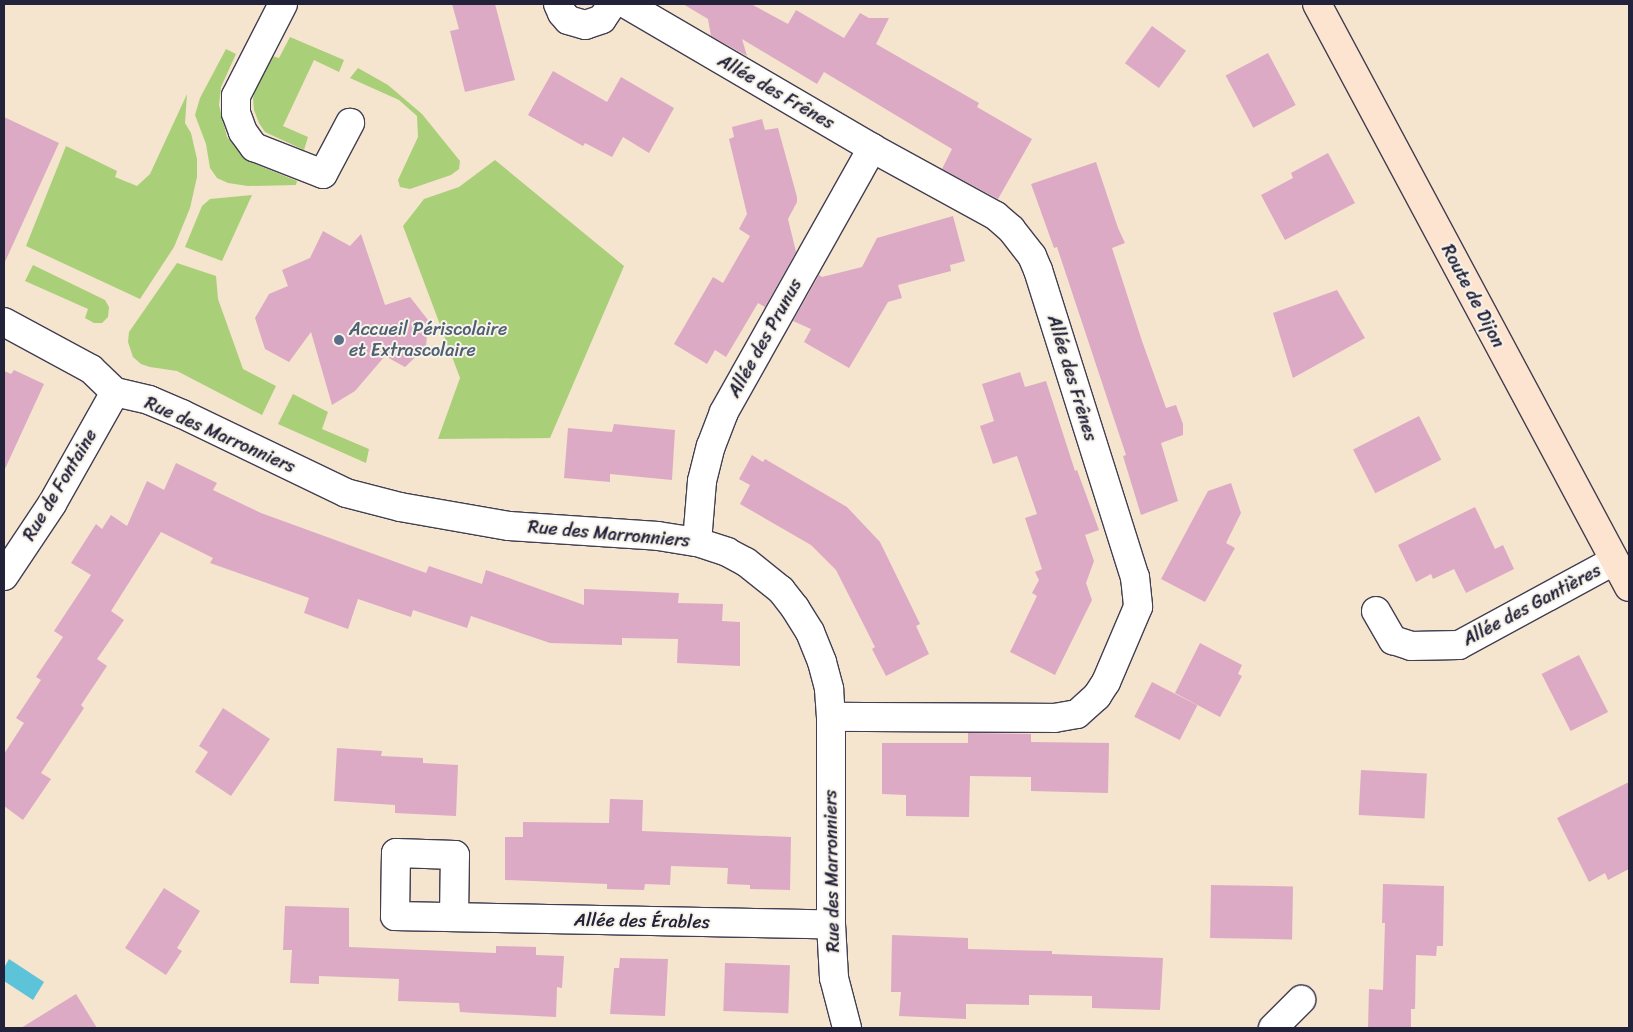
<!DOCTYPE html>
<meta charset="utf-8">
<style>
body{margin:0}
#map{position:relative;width:1633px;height:1032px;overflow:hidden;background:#f5e4ce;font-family:Sriracha,sans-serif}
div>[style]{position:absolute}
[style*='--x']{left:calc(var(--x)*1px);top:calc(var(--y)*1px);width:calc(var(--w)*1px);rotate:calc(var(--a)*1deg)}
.green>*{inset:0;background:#aacf79}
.water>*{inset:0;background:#5cc3d9}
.building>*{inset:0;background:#ddaac5;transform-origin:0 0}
.roads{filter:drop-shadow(1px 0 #423f51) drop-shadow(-1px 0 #423f51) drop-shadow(0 1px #423f51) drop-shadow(0 -1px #423f51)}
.minor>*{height:28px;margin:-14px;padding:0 14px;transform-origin:14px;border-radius:14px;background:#fff}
.secondary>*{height:28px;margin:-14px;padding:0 14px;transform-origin:14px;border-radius:14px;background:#fde4d1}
.dots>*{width:14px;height:14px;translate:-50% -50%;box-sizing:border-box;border:2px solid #f7f3e8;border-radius:50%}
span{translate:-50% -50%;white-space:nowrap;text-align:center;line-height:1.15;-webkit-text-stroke:4px #f7f3e8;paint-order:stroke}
.street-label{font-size:18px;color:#22223b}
.service-label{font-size:18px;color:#4e5e75}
.left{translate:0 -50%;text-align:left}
.frame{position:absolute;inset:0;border:5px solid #22223b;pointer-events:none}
</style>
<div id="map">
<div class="green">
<i style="clip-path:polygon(290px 37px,344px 60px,339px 72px,314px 60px,283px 126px,308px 137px,304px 150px,265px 132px,259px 123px,254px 110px,253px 98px,256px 87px,272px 56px,279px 58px)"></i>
<i style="clip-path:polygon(226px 49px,236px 54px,221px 87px,219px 105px,227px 137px,239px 151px,253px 163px,297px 181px,296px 185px,248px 186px,228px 183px,217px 178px,210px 168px,206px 144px,195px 115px,200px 98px)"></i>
<i style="clip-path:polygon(358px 68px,388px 85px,422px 114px,460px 161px,459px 169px,451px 175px,410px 189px,400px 187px,398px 180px,418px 137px,417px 116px,399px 100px,350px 78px)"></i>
<i style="clip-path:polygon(187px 94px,185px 123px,191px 133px,197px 159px,197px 177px,190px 208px,174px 247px,140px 299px,26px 246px,66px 146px,117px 171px,115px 177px,137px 186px,150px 174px)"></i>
<i style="clip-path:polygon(495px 160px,624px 266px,550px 438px,438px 439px,460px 378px,403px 226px,424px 199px,459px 187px)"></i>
<i style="clip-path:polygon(252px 195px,222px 261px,185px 247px,202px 206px,210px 199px)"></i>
<i style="clip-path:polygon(177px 263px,216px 276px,218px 299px,243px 369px,276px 386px,262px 415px,177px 371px,150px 367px,141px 364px,133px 357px,128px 342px,129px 332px)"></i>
<i style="clip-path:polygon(33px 265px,105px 300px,109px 307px,108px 317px,102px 323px,94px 323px,85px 318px,88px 309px,25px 281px)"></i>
<i style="clip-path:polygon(293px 394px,328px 412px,322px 429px,369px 449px,366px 463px,278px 424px)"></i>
</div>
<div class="water">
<i style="clip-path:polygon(9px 959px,44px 982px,33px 1000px,4px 981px,4px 968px)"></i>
</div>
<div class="building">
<i style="clip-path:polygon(452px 4px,495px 4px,515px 80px,465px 92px,450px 31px,459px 29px)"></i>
<i style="clip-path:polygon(683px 4px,751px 4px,788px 24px,796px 10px,844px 38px,860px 13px,869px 18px,889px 18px,876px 44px,979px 103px,977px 107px,1032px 139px,998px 199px,942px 169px,952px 149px,824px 72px,817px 84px,742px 39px,747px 56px,711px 36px,708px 19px)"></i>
<i style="left:1152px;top:26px;width:42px;height:46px;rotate:36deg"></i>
<i style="left:1268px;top:53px;width:59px;height:48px;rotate:62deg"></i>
<i style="clip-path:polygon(553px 71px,607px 102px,621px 77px,674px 108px,649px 153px,623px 137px,612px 157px,585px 143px,583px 146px,528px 115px)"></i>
<i style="clip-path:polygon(4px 117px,59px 143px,4px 264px)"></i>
<i style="clip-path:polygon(762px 119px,765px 130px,778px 128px,797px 197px,797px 202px,788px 219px,796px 252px,765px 307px,758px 303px,726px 357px,715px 350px,707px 364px,674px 344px,713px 277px,723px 283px,750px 236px,739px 229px,747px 214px,729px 139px,734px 137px,732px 127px)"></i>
<i style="clip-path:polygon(1328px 153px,1355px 203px,1285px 240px,1261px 195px,1293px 178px,1291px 173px)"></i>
<i style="clip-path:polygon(1096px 162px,1118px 228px,1125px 243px,1112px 248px,1142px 341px,1166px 408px,1176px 405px,1183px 424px,1183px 435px,1161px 443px,1178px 501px,1141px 515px,1123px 456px,1126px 455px,1057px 247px,1054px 248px,1031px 184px)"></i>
<i style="clip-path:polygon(953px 216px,965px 261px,950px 265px,951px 271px,898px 285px,902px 298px,888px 302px,849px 368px,804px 342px,811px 329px,793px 321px,819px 275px,822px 277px,862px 267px,877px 238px)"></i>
<i style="clip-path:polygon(323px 231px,350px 246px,361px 234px,385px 305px,410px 297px,428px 320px,426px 347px,405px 367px,385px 356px,355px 391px,332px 405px,311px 332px,289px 362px,265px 349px,255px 318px,269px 294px,288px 286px,282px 270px,310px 258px)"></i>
<i style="clip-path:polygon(1337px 290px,1365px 338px,1293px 378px,1273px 313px)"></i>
<i style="clip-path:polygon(14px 370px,44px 384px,4px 471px,4px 371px,11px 374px)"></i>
<i style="clip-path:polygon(1020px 372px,1025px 387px,1046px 381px,1075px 471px,1077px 470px,1099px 530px,1085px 535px,1094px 561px,1086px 583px,1092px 600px,1055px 675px,1010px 652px,1037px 596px,1032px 593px,1039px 580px,1035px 572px,1042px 569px,1025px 518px,1037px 514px,1017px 456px,993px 464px,980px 426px,994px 421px,982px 384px)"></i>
<i style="left:1419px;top:416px;width:49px;height:74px;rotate:63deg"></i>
<i style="clip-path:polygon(614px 424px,675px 430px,672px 480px,610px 474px,610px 482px,564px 478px,568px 428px,612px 432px)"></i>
<i style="clip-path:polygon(752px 455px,763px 462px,765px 459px,847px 507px,880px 542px,920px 624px,916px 626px,929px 654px,886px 676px,872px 649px,875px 647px,836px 570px,811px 545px,740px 504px,750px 485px,739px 479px)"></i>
<i style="clip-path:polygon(176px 463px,217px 483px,213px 490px,261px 513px,426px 573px,429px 566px,482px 584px,486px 570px,584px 605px,584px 589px,679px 593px,678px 603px,723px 604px,722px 621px,740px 622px,740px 666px,677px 663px,678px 639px,622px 638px,622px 645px,550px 643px,471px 616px,467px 628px,413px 610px,411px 617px,358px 599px,348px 629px,304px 613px,309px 598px,210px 563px,213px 558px,161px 532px,111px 611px,124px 620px,97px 659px,107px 666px,81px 705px,84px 708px,41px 773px,51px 779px,23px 820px,4px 806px,4px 754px,24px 723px,16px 718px,41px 680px,36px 677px,63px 637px,54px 631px,91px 575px,71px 563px,96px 524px,102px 529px,111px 515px,127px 526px,147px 481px,164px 490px)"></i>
<i style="clip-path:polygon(1231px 483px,1241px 513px,1226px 543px,1235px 548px,1205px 602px,1161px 579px,1208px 491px)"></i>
<i style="clip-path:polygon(1475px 507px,1495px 549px,1503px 545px,1514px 569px,1466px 593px,1454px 569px,1433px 579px,1431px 574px,1416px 582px,1398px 545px)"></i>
<i style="clip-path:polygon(1200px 643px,1242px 665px,1238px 674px,1242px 676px,1220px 717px,1175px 693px)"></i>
<i style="left:1579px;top:655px;width:64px;height:42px;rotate:63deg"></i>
<i style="left:1152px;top:682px;width:51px;height:39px;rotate:27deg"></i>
<i style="clip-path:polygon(223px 708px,270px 739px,231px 796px,195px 772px,208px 752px,199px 746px)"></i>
<i style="clip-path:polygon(968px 733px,1031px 734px,1031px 742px,1109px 743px,1108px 793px,1031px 791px,1031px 777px,970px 776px,969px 817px,906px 816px,906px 795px,882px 794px,882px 743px,968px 743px)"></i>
<i style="clip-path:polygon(337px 748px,382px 751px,381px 756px,423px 758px,423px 763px,458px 765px,456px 816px,395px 813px,395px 805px,334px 801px)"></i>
<i style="left:1361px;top:770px;width:66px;height:45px;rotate:3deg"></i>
<i style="clip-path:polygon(1629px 782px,1629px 869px,1608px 880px,1605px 873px,1589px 882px,1557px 818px)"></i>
<i style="clip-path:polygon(610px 799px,643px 800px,642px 831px,791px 837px,790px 890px,750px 889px,750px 885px,727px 884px,728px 868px,671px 866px,670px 885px,645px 884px,644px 890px,607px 889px,607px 884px,505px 880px,505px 837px,523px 837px,523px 822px,609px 823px)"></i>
<i style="clip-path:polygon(1383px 884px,1444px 886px,1443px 946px,1437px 946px,1436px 956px,1416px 955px,1415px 1009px,1411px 1009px,1411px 1028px,1368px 1028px,1369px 989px,1383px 990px,1385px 923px,1382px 923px)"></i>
<i style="left:1211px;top:885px;width:82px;height:53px;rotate:1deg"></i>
<i style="clip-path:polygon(164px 888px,200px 911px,177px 948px,182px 951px,166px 975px,125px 948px)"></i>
<i style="clip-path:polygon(285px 906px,349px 908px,349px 947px,496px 953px,496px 946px,536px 947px,536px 955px,564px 956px,562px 988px,557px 987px,556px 1017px,476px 1013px,460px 1012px,459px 1003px,398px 1001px,399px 979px,319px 976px,319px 984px,290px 983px,292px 950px,283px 950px)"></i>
<i style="clip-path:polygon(892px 935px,968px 938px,968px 949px,1052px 951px,1052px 954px,1163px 958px,1160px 1010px,1092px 1008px,1092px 996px,1029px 995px,1029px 1005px,966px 1004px,966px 1019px,899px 1016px,901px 992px,891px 992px)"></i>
<i style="clip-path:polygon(620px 958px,668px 959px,665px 1016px,610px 1014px,614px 968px,619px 968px)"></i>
<i style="left:725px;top:963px;width:65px;height:48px;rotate:2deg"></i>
<i style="clip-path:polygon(76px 994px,97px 1028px,21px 1028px)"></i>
</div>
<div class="roads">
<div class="minor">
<i style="--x:283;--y:4;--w:103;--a:117.1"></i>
<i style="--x:236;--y:96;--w:17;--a:90"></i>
<i style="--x:236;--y:113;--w:20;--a:70"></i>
<i style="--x:243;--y:132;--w:19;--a:54"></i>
<i style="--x:254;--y:147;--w:74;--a:21.4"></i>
<i style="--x:323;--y:174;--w:58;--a:-62.1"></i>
<i style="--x:558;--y:4;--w:10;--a:66"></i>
<i style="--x:562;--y:13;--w:9;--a:49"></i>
<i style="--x:568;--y:20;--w:18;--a:16"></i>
<i style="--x:585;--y:25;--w:18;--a:-19"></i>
<i style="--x:602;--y:19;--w:18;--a:-56"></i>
<i style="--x:626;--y:4;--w:285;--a:30.3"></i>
<i style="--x:872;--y:148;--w:141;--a:28.7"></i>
<i style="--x:996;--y:216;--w:20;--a:41"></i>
<i style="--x:1011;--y:229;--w:34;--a:52"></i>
<i style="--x:1032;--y:256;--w:15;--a:67"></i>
<i style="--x:1038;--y:270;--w:322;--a:72.5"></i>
<i style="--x:1135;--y:577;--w:30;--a:84"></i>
<i style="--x:1138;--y:607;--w:82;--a:113.1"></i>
<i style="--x:1106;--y:682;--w:17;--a:123"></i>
<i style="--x:1097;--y:696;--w:27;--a:138"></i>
<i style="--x:1077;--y:714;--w:23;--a:170"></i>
<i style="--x:1054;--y:718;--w:223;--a:-179.7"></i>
<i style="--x:4;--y:322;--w:99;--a:28.4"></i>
<i style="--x:91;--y:369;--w:33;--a:44"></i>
<i style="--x:115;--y:392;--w:35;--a:13"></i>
<i style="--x:149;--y:400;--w:36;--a:23"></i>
<i style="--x:182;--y:414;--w:182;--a:25.7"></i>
<i style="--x:346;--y:493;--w:56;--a:14.5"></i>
<i style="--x:400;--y:507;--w:111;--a:9.9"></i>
<i style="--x:509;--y:526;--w:149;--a:3.8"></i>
<i style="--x:658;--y:536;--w:39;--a:9"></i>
<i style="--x:697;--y:542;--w:32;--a:18"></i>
<i style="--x:727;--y:552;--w:21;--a:28"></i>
<i style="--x:746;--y:562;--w:45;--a:38.7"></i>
<i style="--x:781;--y:590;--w:23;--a:52"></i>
<i style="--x:795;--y:608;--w:28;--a:58"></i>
<i style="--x:810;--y:632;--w:32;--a:68"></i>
<i style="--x:822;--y:662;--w:28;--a:75"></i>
<i style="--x:829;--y:689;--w:28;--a:86"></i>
<i style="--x:831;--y:717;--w:207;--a:90"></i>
<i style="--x:831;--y:924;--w:54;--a:86.8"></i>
<i style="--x:834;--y:978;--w:52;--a:75.4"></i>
<i style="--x:697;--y:542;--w:61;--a:-85.3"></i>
<i style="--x:702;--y:481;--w:36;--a:-76"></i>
<i style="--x:711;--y:446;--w:36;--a:-69"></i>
<i style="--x:724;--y:412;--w:303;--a:-60.7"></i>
<i style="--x:4;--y:576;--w:87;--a:-56.3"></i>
<i style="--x:52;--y:504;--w:129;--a:-60.6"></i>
<i style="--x:1376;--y:611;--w:34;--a:60"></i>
<i style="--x:1393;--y:640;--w:19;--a:18"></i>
<i style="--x:1411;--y:646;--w:48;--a:-1.2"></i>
<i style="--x:1459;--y:645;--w:176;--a:-28.5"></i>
<i style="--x:454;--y:917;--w:62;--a:-89.1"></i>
<i style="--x:455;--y:855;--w:59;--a:-178.1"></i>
<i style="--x:396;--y:853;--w:63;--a:90.9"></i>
<i style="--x:395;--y:916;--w:436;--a:1.1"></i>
<i style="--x:1273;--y:1028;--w:40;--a:-45"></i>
</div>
<div class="secondary">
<i style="--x:1317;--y:4;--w:661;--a:61.85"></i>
</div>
</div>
<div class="dots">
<i style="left:339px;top:340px;background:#5c6f8a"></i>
</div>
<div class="street-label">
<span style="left:776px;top:92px;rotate:30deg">Allée des Frênes</span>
<span style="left:1473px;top:296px;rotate:62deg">Route de Dijon</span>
<span style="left:765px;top:338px;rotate:-61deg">Allée des Prunus</span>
<span style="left:1072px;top:378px;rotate:73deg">Allée des Frênes</span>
<span style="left:220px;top:435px;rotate:24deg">Rue des Marronniers</span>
<span style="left:60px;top:485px;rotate:-59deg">Rue de Fontaine</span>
<span style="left:609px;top:534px;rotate:5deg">Rue des Marronniers</span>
<span style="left:1532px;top:605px;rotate:-28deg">Allée des Gantières</span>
<span style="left:832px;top:871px;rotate:-91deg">Rue des Marronniers</span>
<span style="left:642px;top:921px;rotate:1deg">Allée des Érables</span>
</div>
<div class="service-label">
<span class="left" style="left:349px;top:340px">Accueil Périscolaire<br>et Extrascolaire</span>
</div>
<div class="frame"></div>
</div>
